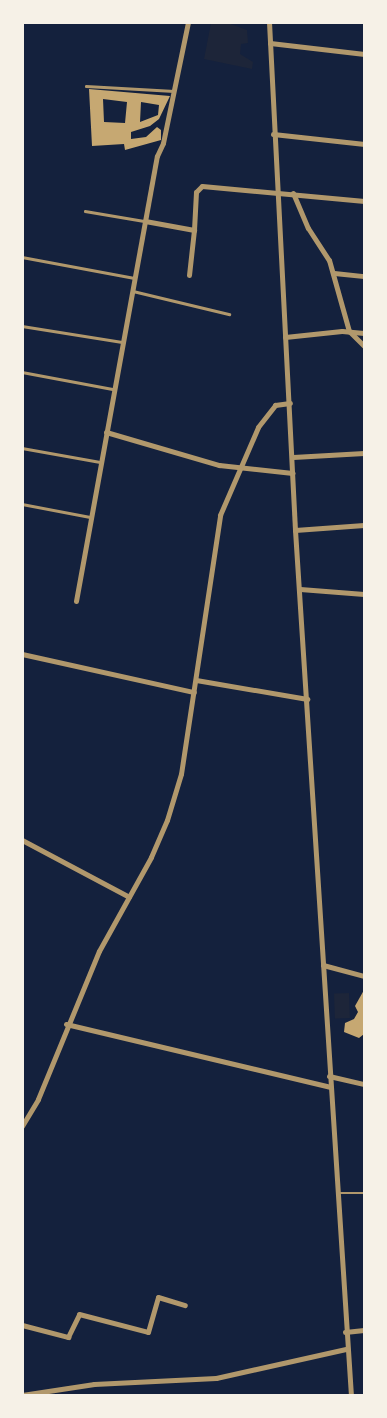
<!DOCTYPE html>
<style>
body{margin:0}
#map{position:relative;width:387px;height:1418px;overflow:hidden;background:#14213d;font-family:"Fira Sans Condensed",sans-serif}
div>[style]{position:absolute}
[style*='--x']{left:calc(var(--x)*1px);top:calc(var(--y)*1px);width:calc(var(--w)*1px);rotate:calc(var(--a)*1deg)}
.green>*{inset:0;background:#1d2539;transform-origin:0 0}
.building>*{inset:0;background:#c6a872}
.service>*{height:2.5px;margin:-1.25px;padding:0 1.25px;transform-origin:1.25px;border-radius:1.25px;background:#b1986c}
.minor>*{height:5px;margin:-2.5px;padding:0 2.5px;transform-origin:2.5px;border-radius:2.5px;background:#b1986c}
span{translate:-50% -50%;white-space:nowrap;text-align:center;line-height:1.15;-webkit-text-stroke:4px #f6f1e7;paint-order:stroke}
.frame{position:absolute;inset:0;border:24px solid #f6f1e7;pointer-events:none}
</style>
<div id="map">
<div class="green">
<i style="clip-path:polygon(211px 23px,228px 23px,247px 30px,248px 43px,241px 44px,240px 54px,253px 62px,252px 69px,204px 59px)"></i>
<i style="left:349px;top:993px;width:25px;height:15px;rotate:88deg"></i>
</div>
<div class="building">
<i style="clip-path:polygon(evenodd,89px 89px,170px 96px,159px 119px,150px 126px,131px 132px,131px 139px,146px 137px,157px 127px,161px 130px,161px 140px,125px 150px,124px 144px,92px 146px,89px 89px,103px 99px,127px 102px,125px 123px,104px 122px,103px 99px,89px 89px,141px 102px,159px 105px,158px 115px,140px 122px,141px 102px)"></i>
<i style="clip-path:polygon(364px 990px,364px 1034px,359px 1038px,344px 1032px,345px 1023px,354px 1019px,358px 1012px,355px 1006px)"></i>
</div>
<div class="service">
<i style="--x:86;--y:86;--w:88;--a:3.3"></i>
<i style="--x:85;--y:211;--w:61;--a:9.5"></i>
<i style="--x:22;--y:257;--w:114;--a:10.6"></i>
<i style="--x:133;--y:291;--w:99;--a:13.5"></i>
<i style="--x:22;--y:326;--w:101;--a:9.1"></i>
<i style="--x:22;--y:372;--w:93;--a:10.6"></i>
<i style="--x:22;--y:448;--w:79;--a:10.2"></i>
<i style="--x:22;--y:504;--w:69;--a:10.8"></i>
<i style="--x:339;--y:1193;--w:25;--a:0"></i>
</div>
<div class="minor">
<i style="--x:269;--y:22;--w:509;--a:87.07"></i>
<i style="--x:295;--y:530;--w:868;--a:86.3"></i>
<i style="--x:270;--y:43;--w:95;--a:6.7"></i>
<i style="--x:273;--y:134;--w:92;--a:6.3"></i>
<i style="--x:293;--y:193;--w:38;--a:67"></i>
<i style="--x:308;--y:228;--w:38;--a:57"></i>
<i style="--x:329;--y:260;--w:74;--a:74.3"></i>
<i style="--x:349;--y:331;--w:21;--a:45"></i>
<i style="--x:145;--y:221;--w:50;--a:10.4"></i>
<i style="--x:194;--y:230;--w:38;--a:-87"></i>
<i style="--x:196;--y:192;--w:8;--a:-45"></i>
<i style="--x:202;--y:186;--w:163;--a:5.3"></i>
<i style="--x:334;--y:273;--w:30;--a:6"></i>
<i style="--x:189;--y:275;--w:45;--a:-83.7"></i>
<i style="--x:285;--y:337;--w:57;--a:-6"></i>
<i style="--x:342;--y:331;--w:22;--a:5"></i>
<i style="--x:106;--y:432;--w:118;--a:16.3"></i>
<i style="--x:219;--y:465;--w:74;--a:6.2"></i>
<i style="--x:293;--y:457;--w:71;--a:-3.2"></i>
<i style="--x:295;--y:530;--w:69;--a:-4.1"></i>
<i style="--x:300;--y:589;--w:64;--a:4.5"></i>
<i style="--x:76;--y:601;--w:452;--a:-79.7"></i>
<i style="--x:157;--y:156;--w:14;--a:-65"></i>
<i style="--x:163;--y:143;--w:124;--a:-78.3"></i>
<i style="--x:22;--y:654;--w:176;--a:12.5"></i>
<i style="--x:196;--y:680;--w:113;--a:9.7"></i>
<i style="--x:22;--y:840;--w:121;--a:28"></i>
<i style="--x:323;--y:965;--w:42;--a:15"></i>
<i style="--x:66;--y:1024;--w:271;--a:13.4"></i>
<i style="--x:329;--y:1076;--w:36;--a:13"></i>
<i style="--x:22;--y:1126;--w:31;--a:-59"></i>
<i style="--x:38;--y:1099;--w:160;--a:-67.6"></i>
<i style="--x:99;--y:951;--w:107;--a:-61"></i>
<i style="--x:151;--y:857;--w:40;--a:-66.6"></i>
<i style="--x:167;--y:820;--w:48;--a:-73.1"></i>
<i style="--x:181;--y:774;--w:262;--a:-81.4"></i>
<i style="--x:220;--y:515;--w:96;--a:-66.6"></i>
<i style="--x:258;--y:427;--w:28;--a:-52"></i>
<i style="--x:275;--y:405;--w:15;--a:-8"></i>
<i style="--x:22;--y:1325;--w:48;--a:14.6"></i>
<i style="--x:68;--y:1337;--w:25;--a:-64"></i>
<i style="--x:79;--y:1314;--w:71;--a:14.6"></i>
<i style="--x:148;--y:1332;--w:36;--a:-74"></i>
<i style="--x:158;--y:1297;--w:28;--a:17"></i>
<i style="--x:345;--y:1332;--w:19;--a:-6"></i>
<i style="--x:22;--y:1395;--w:73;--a:-8.7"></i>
<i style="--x:94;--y:1384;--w:122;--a:-2.8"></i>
<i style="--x:216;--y:1378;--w:133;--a:-12.6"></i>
</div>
<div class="frame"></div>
</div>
